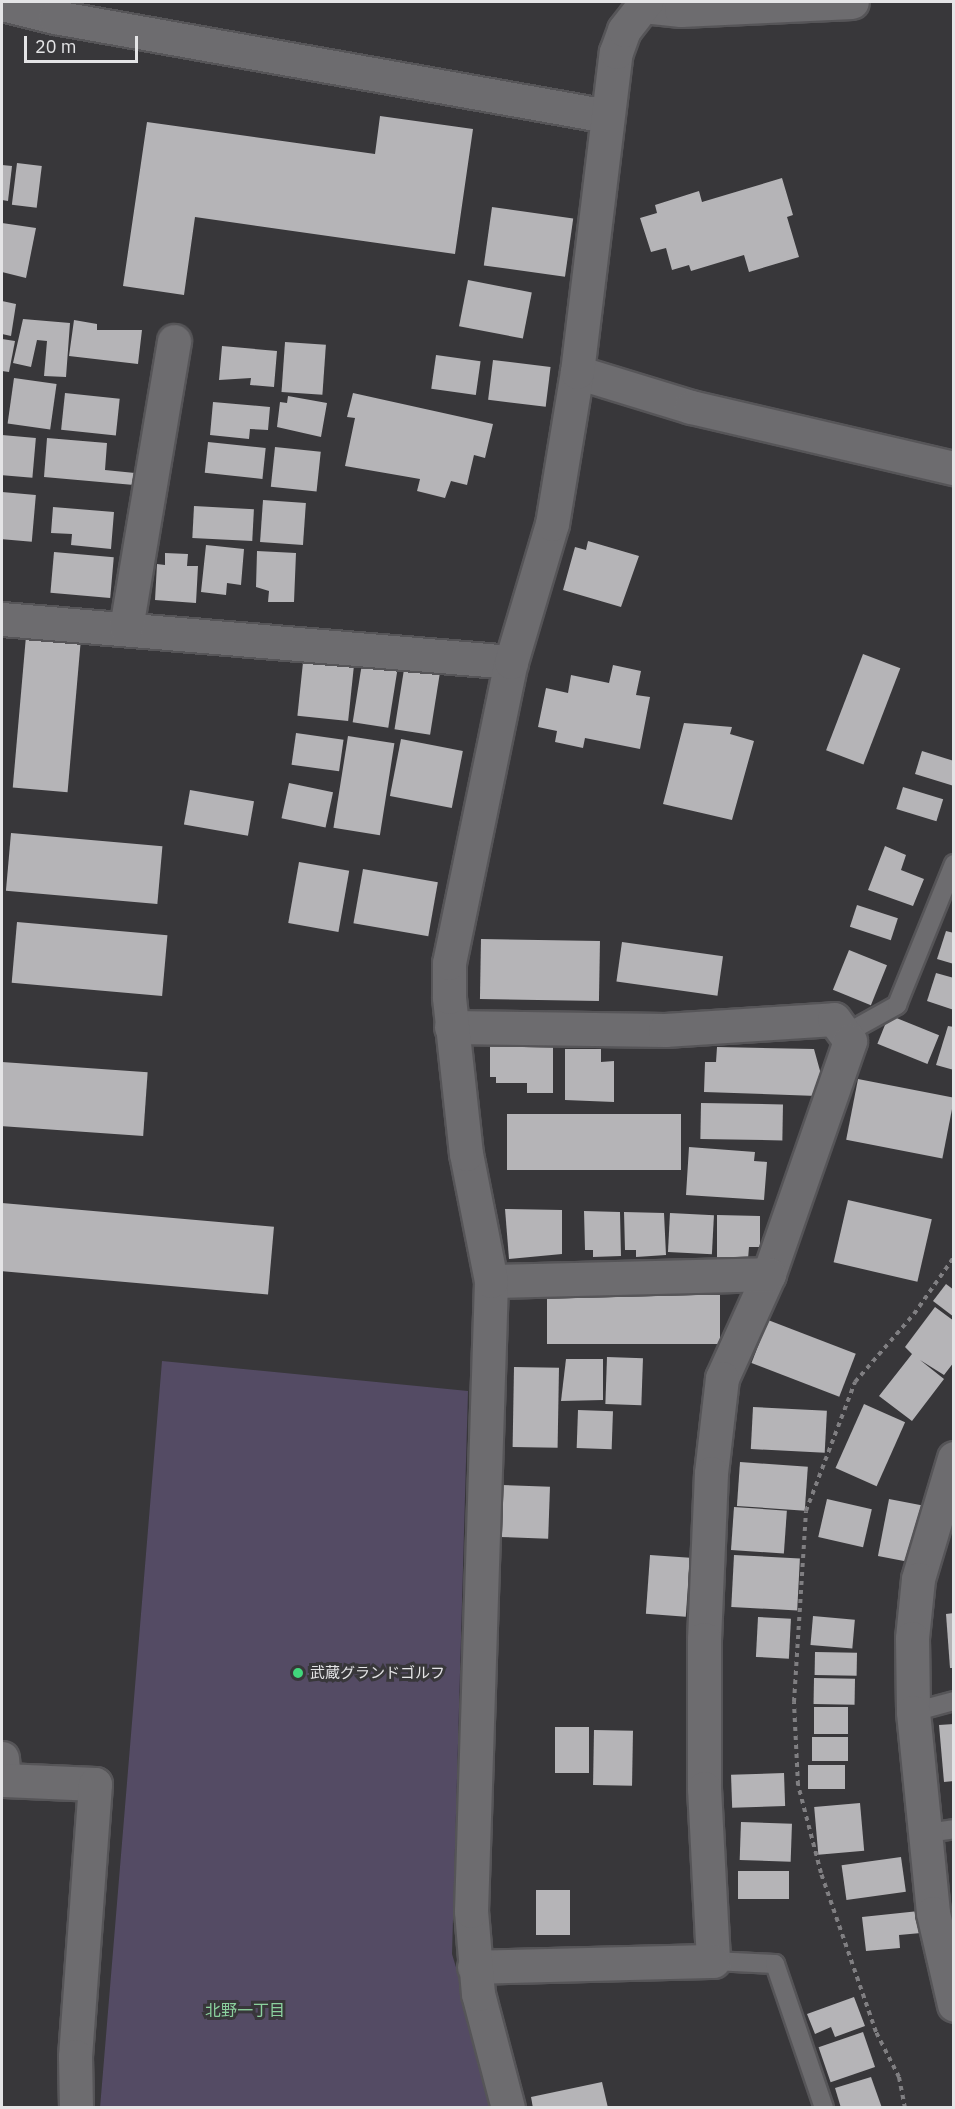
<!DOCTYPE html>
<meta charset="utf-8">
<style>
body{margin:0}
#map{position:relative;width:955px;height:2109px;overflow:hidden;background:#38373a;font-family:"IBM Plex Sans","Noto Sans JP",sans-serif}
div>[style]{position:absolute}
[style*='--x']{left:calc(var(--x)*1px);top:calc(var(--y)*1px);width:calc(var(--w)*1px);rotate:calc(var(--a)*1deg)}
.green>*{inset:0;background:#544b64}
.building>*{inset:0;background:#b5b4b7;transform-origin:0 0}
.path>*{height:4px;margin-top:-2px;transform-origin:0;background:repeating-linear-gradient(90deg,#807f82 0 4.5px,transparent 0 9px)}
.roads{filter:drop-shadow(2px 0 #565558) drop-shadow(-2px 0 #565558) drop-shadow(0 2px #565558) drop-shadow(0 -2px #565558)}
.service>*{height:18px;margin:-9px;padding:0 9px;transform-origin:9px;border-radius:9px;background:#6d6c6f}
.minor>*{height:33px;margin:-16.5px;padding:0 16.5px;transform-origin:16.5px;border-radius:16.5px;background:#6d6c6f}
.dots>*{width:16px;height:16px;translate:-50% -50%;box-sizing:border-box;border:3px solid #38373a;border-radius:50%}
span{translate:-50% -50%;white-space:nowrap;text-align:center;line-height:1.15;-webkit-text-stroke:6px #38373a;paint-order:stroke}
.poi-label{font-size:15px;color:#e4e4e6}
.left{translate:0 -50%;text-align:left}
.neighbourhood-label{font-size:16px;color:#8bd19e}
.frame{position:absolute;inset:0;border:3px solid #e4e4e6;pointer-events:none}
.scale{position:absolute;left:24px;top:36px;width:114px;height:27px;box-sizing:border-box;border:3px solid #e4e4e6;border-top:0;padding-left:8px;font-size:18px;line-height:21px;white-space:nowrap;color:#e4e4e6;-webkit-text-stroke:4px #38373a;paint-order:stroke}
</style>
<div id="map">
<div class="green">
<i style="clip-path:polygon(162px 1361px,468px 1391px,452px 1954px,498px 2107px,100px 2108px)"></i>
</div>
<div class="building">
<i style="clip-path:polygon(380px 116px,473px 129px,455px 254px,195px 217px,184px 295px,123px 286px,147px 122px,375px 154px)"></i>
<i style="left:17px;top:163px;width:25px;height:42px;rotate:7deg"></i>
<i style="clip-path:polygon(2px 165px,12px 166px,8px 201px,2px 200px)"></i>
<i style="clip-path:polygon(782px 178px,793px 215px,787px 217px,799px 257px,749px 272px,744px 255px,691px 271px,689px 265px,672px 270px,666px 248px,651px 252px,640px 218px,657px 213px,655px 205px,699px 191px,702px 202px)"></i>
<i style="left:492px;top:207px;width:82px;height:59px;rotate:8deg"></i>
<i style="clip-path:polygon(2px 223px,36px 228px,26px 278px,2px 272px)"></i>
<i style="left:468px;top:280px;width:65px;height:47px;rotate:11deg"></i>
<i style="clip-path:polygon(2px 301px,16px 304px,11px 336px,2px 334px)"></i>
<i style="clip-path:polygon(23px 319px,70px 323px,66px 377px,44px 376px,47px 341px,37px 340px,31px 367px,13px 363px)"></i>
<i style="clip-path:polygon(74px 320px,97px 324px,97px 330px,142px 330px,138px 364px,69px 356px)"></i>
<i style="clip-path:polygon(2px 339px,15px 341px,9px 372px,2px 371px)"></i>
<i style="left:285px;top:342px;width:41px;height:50px;rotate:4deg"></i>
<i style="clip-path:polygon(222px 346px,277px 351px,274px 387px,250px 385px,251px 378px,219px 380px)"></i>
<i style="left:436px;top:355px;width:45px;height:34px;rotate:8deg"></i>
<i style="left:493px;top:360px;width:58px;height:40px;rotate:7deg"></i>
<i style="left:14px;top:378px;width:43px;height:46px;rotate:8deg"></i>
<i style="left:65px;top:393px;width:55px;height:37px;rotate:6deg"></i>
<i style="clip-path:polygon(353px 393px,493px 424px,485px 458px,474px 455px,467px 485px,451px 481px,445px 498px,417px 491px,420px 479px,345px 466px,355px 418px,347px 417px)"></i>
<i style="clip-path:polygon(288px 396px,327px 403px,321px 437px,277px 427px,280px 402px,287px 403px)"></i>
<i style="clip-path:polygon(213px 402px,270px 407px,268px 430px,250px 429px,249px 439px,210px 435px)"></i>
<i style="left:2px;top:435px;width:34px;height:40px;rotate:5deg"></i>
<i style="clip-path:polygon(47px 438px,107px 443px,105px 470px,135px 473px,134px 485px,44px 477px)"></i>
<i style="left:208px;top:442px;width:58px;height:31px;rotate:6deg"></i>
<i style="left:275px;top:447px;width:46px;height:40px;rotate:6deg"></i>
<i style="left:2px;top:492px;width:34px;height:47px;rotate:5deg"></i>
<i style="left:263px;top:500px;width:43px;height:42px;rotate:4deg"></i>
<i style="left:194px;top:506px;width:60px;height:32px;rotate:3deg"></i>
<i style="clip-path:polygon(53px 507px,114px 512px,111px 549px,71px 545px,72px 534px,51px 533px)"></i>
<i style="clip-path:polygon(588px 541px,639px 556px,621px 607px,563px 590px,575px 547px,586px 550px)"></i>
<i style="clip-path:polygon(206px 545px,244px 549px,241px 585px,227px 583px,226px 595px,201px 592px)"></i>
<i style="clip-path:polygon(257px 551px,296px 553px,294px 602px,268px 602px,269px 591px,256px 587px)"></i>
<i style="left:54px;top:552px;width:60px;height:41px;rotate:5deg"></i>
<i style="clip-path:polygon(165px 553px,188px 554px,187px 566px,198px 566px,196px 603px,155px 600px,157px 564px,165px 565px)"></i>
<i style="left:26px;top:636px;width:55px;height:152px;rotate:5deg"></i>
<i style="left:304px;top:653px;width:51px;height:63px;rotate:6deg"></i>
<i style="left:863px;top:654px;width:40px;height:103px;rotate:21deg"></i>
<i style="left:363px;top:657px;width:36px;height:66px;rotate:9deg"></i>
<i style="left:405px;top:663px;width:36px;height:67px;rotate:9deg"></i>
<i style="clip-path:polygon(613px 665px,641px 671px,636px 695px,650px 697px,640px 749px,585px 738px,583px 748px,555px 742px,557px 731px,538px 727px,546px 688px,568px 693px,571px 675px,609px 683px)"></i>
<i style="clip-path:polygon(684px 723px,732px 727px,730px 734px,754px 741px,732px 820px,663px 804px)"></i>
<i style="left:296px;top:733px;width:48px;height:32px;rotate:8deg"></i>
<i style="left:348px;top:736px;width:47px;height:93px;rotate:9deg"></i>
<i style="left:401px;top:739px;width:63px;height:58px;rotate:11deg"></i>
<i style="clip-path:polygon(922px 751px,954px 761px,954px 786px,915px 774px)"></i>
<i style="left:289px;top:783px;width:45px;height:36px;rotate:12deg"></i>
<i style="left:903px;top:787px;width:42px;height:23px;rotate:17deg"></i>
<i style="left:190px;top:790px;width:65px;height:35px;rotate:10deg"></i>
<i style="left:11px;top:833px;width:152px;height:58px;rotate:5deg"></i>
<i style="clip-path:polygon(885px 846px,906px 855px,901px 870px,924px 879px,913px 906px,868px 890px)"></i>
<i style="left:299px;top:862px;width:51px;height:62px;rotate:10deg"></i>
<i style="left:363px;top:869px;width:76px;height:55px;rotate:10deg"></i>
<i style="left:857px;top:905px;width:43px;height:23px;rotate:18deg"></i>
<i style="left:17px;top:922px;width:151px;height:61px;rotate:5deg"></i>
<i style="clip-path:polygon(946px 931px,954px 933px,954px 964px,937px 959px)"></i>
<i style="left:481px;top:939px;width:119px;height:60px;rotate:1deg"></i>
<i style="left:622px;top:942px;width:102px;height:40px;rotate:8deg"></i>
<i style="left:849px;top:950px;width:41px;height:43px;rotate:22deg"></i>
<i style="clip-path:polygon(936px 973px,954px 978px,954px 1010px,927px 1001px)"></i>
<i style="left:889px;top:1015px;width:54px;height:31px;rotate:22deg"></i>
<i style="clip-path:polygon(948px 1026px,954px 1027px,954px 1070px,936px 1065px)"></i>
<i style="clip-path:polygon(490px 1041px,553px 1041px,553px 1093px,527px 1093px,527px 1083px,496px 1083px,496px 1077px,490px 1077px)"></i>
<i style="clip-path:polygon(717px 1047px,814px 1049px,822px 1078px,817px 1096px,704px 1092px,705px 1062px,716px 1062px)"></i>
<i style="clip-path:polygon(565px 1049px,601px 1049px,601px 1062px,614px 1061px,614px 1102px,565px 1100px)"></i>
<i style="left:2px;top:1062px;width:146px;height:64px;rotate:4deg"></i>
<i style="left:858px;top:1079px;width:98px;height:62px;rotate:11deg"></i>
<i style="left:701px;top:1103px;width:82px;height:36px;rotate:1deg"></i>
<i style="left:681px;top:1114px;width:56px;height:174px;rotate:90deg"></i>
<i style="clip-path:polygon(689px 1147px,755px 1152px,754px 1161px,767px 1162px,764px 1200px,686px 1195px)"></i>
<i style="left:848px;top:1200px;width:86px;height:64px;rotate:13deg"></i>
<i style="left:2px;top:1203px;width:273px;height:68px;rotate:5deg"></i>
<i style="clip-path:polygon(505px 1209px,562px 1210px,562px 1254px,509px 1259px)"></i>
<i style="clip-path:polygon(584px 1211px,620px 1212px,621px 1256px,593px 1257px,593px 1250px,585px 1250px)"></i>
<i style="clip-path:polygon(624px 1212px,664px 1213px,666px 1255px,636px 1257px,636px 1250px,625px 1250px)"></i>
<i style="left:670px;top:1213px;width:44px;height:39px;rotate:3deg"></i>
<i style="clip-path:polygon(717px 1215px,760px 1216px,760px 1247px,749px 1247px,748px 1259px,717px 1260px)"></i>
<i style="clip-path:polygon(946px 1284px,954px 1290px,954px 1317px,933px 1301px)"></i>
<i style="left:547px;top:1295px;width:173px;height:49px"></i>
<i style="clip-path:polygon(935px 1307px,954px 1321px,954px 1362px,944px 1375px,920px 1360px,944px 1379px,912px 1421px,879px 1396px,912px 1354px,905px 1347px)"></i>
<i style="left:768px;top:1320px;width:94px;height:46px;rotate:21deg"></i>
<i style="left:607px;top:1357px;width:36px;height:47px;rotate:2deg"></i>
<i style="clip-path:polygon(566px 1359px,603px 1359px,603px 1400px,561px 1401px)"></i>
<i style="left:514px;top:1367px;width:45px;height:80px;rotate:1deg"></i>
<i style="left:864px;top:1404px;width:45px;height:70px;rotate:24deg"></i>
<i style="left:753px;top:1407px;width:74px;height:42px;rotate:3deg"></i>
<i style="left:578px;top:1410px;width:35px;height:38px;rotate:2deg"></i>
<i style="left:740px;top:1462px;width:68px;height:44px;rotate:4deg"></i>
<i style="left:502px;top:1485px;width:48px;height:52px;rotate:2deg"></i>
<i style="left:827px;top:1499px;width:46px;height:39px;rotate:13deg"></i>
<i style="left:889px;top:1499px;width:37px;height:58px;rotate:11deg"></i>
<i style="left:734px;top:1507px;width:53px;height:43px;rotate:4deg"></i>
<i style="left:650px;top:1555px;width:40px;height:59px;rotate:4deg"></i>
<i style="left:734px;top:1555px;width:66px;height:52px;rotate:3deg"></i>
<i style="clip-path:polygon(954px 1613px,954px 1668px,950px 1668px,946px 1614px)"></i>
<i style="left:813px;top:1616px;width:42px;height:29px;rotate:5deg"></i>
<i style="left:758px;top:1617px;width:33px;height:40px;rotate:3deg"></i>
<i style="left:815px;top:1652px;width:42px;height:23px;rotate:1deg"></i>
<i style="left:814px;top:1678px;width:41px;height:26px;rotate:1deg"></i>
<i style="left:814px;top:1707px;width:34px;height:27px"></i>
<i style="clip-path:polygon(954px 1724px,954px 1781px,944px 1782px,939px 1725px)"></i>
<i style="left:555px;top:1727px;width:34px;height:46px"></i>
<i style="left:594px;top:1730px;width:39px;height:55px;rotate:1deg"></i>
<i style="left:812px;top:1737px;width:36px;height:24px"></i>
<i style="left:808px;top:1765px;width:37px;height:24px"></i>
<i style="left:784px;top:1773px;width:33px;height:53px;rotate:88deg"></i>
<i style="left:860px;top:1803px;width:48px;height:46px;rotate:85deg"></i>
<i style="left:741px;top:1822px;width:51px;height:38px;rotate:2deg"></i>
<i style="left:901px;top:1857px;width:35px;height:60px;rotate:82deg"></i>
<i style="left:738px;top:1871px;width:51px;height:28px"></i>
<i style="left:536px;top:1890px;width:34px;height:45px"></i>
<i style="clip-path:polygon(919px 1911px,921px 1933px,899px 1935px,900px 1948px,866px 1951px,862px 1917px)"></i>
<i style="clip-path:polygon(854px 1997px,865px 2026px,835px 2037px,831px 2027px,815px 2034px,807px 2014px)"></i>
<i style="left:863px;top:2032px;width:37px;height:47px;rotate:71deg"></i>
<i style="clip-path:polygon(871px 2077px,882px 2108px,841px 2108px,835px 2088px)"></i>
<i style="clip-path:polygon(602px 2082px,608px 2108px,533px 2108px,531px 2097px)"></i>
</div>
<div class="path">
<i style="--x:905;--y:2108;--w:32;--a:-101"></i>
<i style="--x:899;--y:2077;--w:51;--a:-117.1"></i>
<i style="--x:876;--y:2032;--w:168;--a:-109.1"></i>
<i style="--x:821;--y:1873;--w:91;--a:-104.6"></i>
<i style="--x:798;--y:1785;--w:83;--a:-92.8"></i>
<i style="--x:794;--y:1702;--w:191;--a:-86.4"></i>
<i style="--x:806;--y:1511;--w:138;--a:-69.2"></i>
<i style="--x:855;--y:1382;--w:90;--a:-49.1"></i>
<i style="--x:914;--y:1314;--w:70;--a:-54.9"></i>
</div>
<div class="roads">
<div class="service">
<i style="--x:845;--y:1034;--w:60;--a:-29.1"></i>
<i style="--x:897;--y:1005;--w:152;--a:-68"></i>
<i style="--x:913;--y:1712;--w:42;--a:-15"></i>
<i style="--x:927;--y:1833;--w:27;--a:-8"></i>
<i style="--x:713;--y:1961;--w:62;--a:2.8"></i>
<i style="--x:775;--y:1964;--w:152;--a:71.2"></i>
</div>
<div class="minor">
<i style="--x:2;--y:4;--w:55;--a:13.8"></i>
<i style="--x:55;--y:17;--w:561;--a:10.17"></i>
<i style="--x:643;--y:6;--w:38;--a:6"></i>
<i style="--x:681;--y:10;--w:171;--a:-2.7"></i>
<i style="--x:577;--y:372;--w:119;--a:17.1"></i>
<i style="--x:691;--y:407;--w:270;--a:13.1"></i>
<i style="--x:2;--y:619;--w:511;--a:4.83"></i>
<i style="--x:126;--y:628;--w:291;--a:-80.5"></i>
<i style="--x:451;--y:1027;--w:214;--a:0.8"></i>
<i style="--x:665;--y:1030;--w:169;--a:-3.7"></i>
<i style="--x:834;--y:1019;--w:27;--a:54"></i>
<i style="--x:850;--y:1041;--w:247;--a:109.2"></i>
<i style="--x:769;--y:1274;--w:114;--a:114.3"></i>
<i style="--x:722;--y:1378;--w:96;--a:96.6"></i>
<i style="--x:711;--y:1473;--w:166;--a:92.4"></i>
<i style="--x:704;--y:1639;--w:149;--a:90"></i>
<i style="--x:704;--y:1788;--w:173;--a:87"></i>
<i style="--x:713;--y:1961;--w:239;--a:178.6"></i>
<i style="--x:491;--y:1281;--w:278;--a:-1.4"></i>
<i style="--x:954;--y:1458;--w:126;--a:106.6"></i>
<i style="--x:918;--y:1579;--w:59;--a:95.8"></i>
<i style="--x:912;--y:1638;--w:74;--a:89.2"></i>
<i style="--x:913;--y:1712;--w:202;--a:84.3"></i>
<i style="--x:933;--y:1913;--w:94;--a:77.1"></i>
<i style="--x:2;--y:1758;--w:22;--a:85"></i>
<i style="--x:4;--y:1780;--w:91;--a:2.5"></i>
<i style="--x:95;--y:1784;--w:273;--a:94.2"></i>
<i style="--x:75;--y:2056;--w:52;--a:88.9"></i>
<i style="--x:508;--y:2108;--w:118;--a:-104.7"></i>
<i style="--x:478;--y:1994;--w:83;--a:-94.8"></i>
<i style="--x:471;--y:1911;--w:630;--a:-88.18"></i>
<i style="--x:491;--y:1281;--w:129;--a:-101.1"></i>
<i style="--x:466;--y:1154;--w:158;--a:-96.2"></i>
<i style="--x:449;--y:997;--w:34;--a:-90"></i>
<i style="--x:449;--y:963;--w:307;--a:-78.4"></i>
<i style="--x:511;--y:662;--w:144;--a:-73.5"></i>
<i style="--x:552;--y:524;--w:154;--a:-80.7"></i>
<i style="--x:577;--y:372;--w:322;--a:-83.1"></i>
<i style="--x:616;--y:52;--w:23;--a:-70"></i>
<i style="--x:624;--y:30;--w:36;--a:-52"></i>
</div>
</div>
<div class="dots">
<i style="left:298px;top:1673px;background:#41d77c"></i>
</div>
<div class="poi-label">
<span class="left" style="left:310px;top:1673px">武蔵グランドゴルフ</span>
</div>
<div class="neighbourhood-label">
<span style="left:245px;top:2010px">北野一丁目</span>
</div>
<div class="frame"></div>
<div class="scale">20 m</div>
</div>
